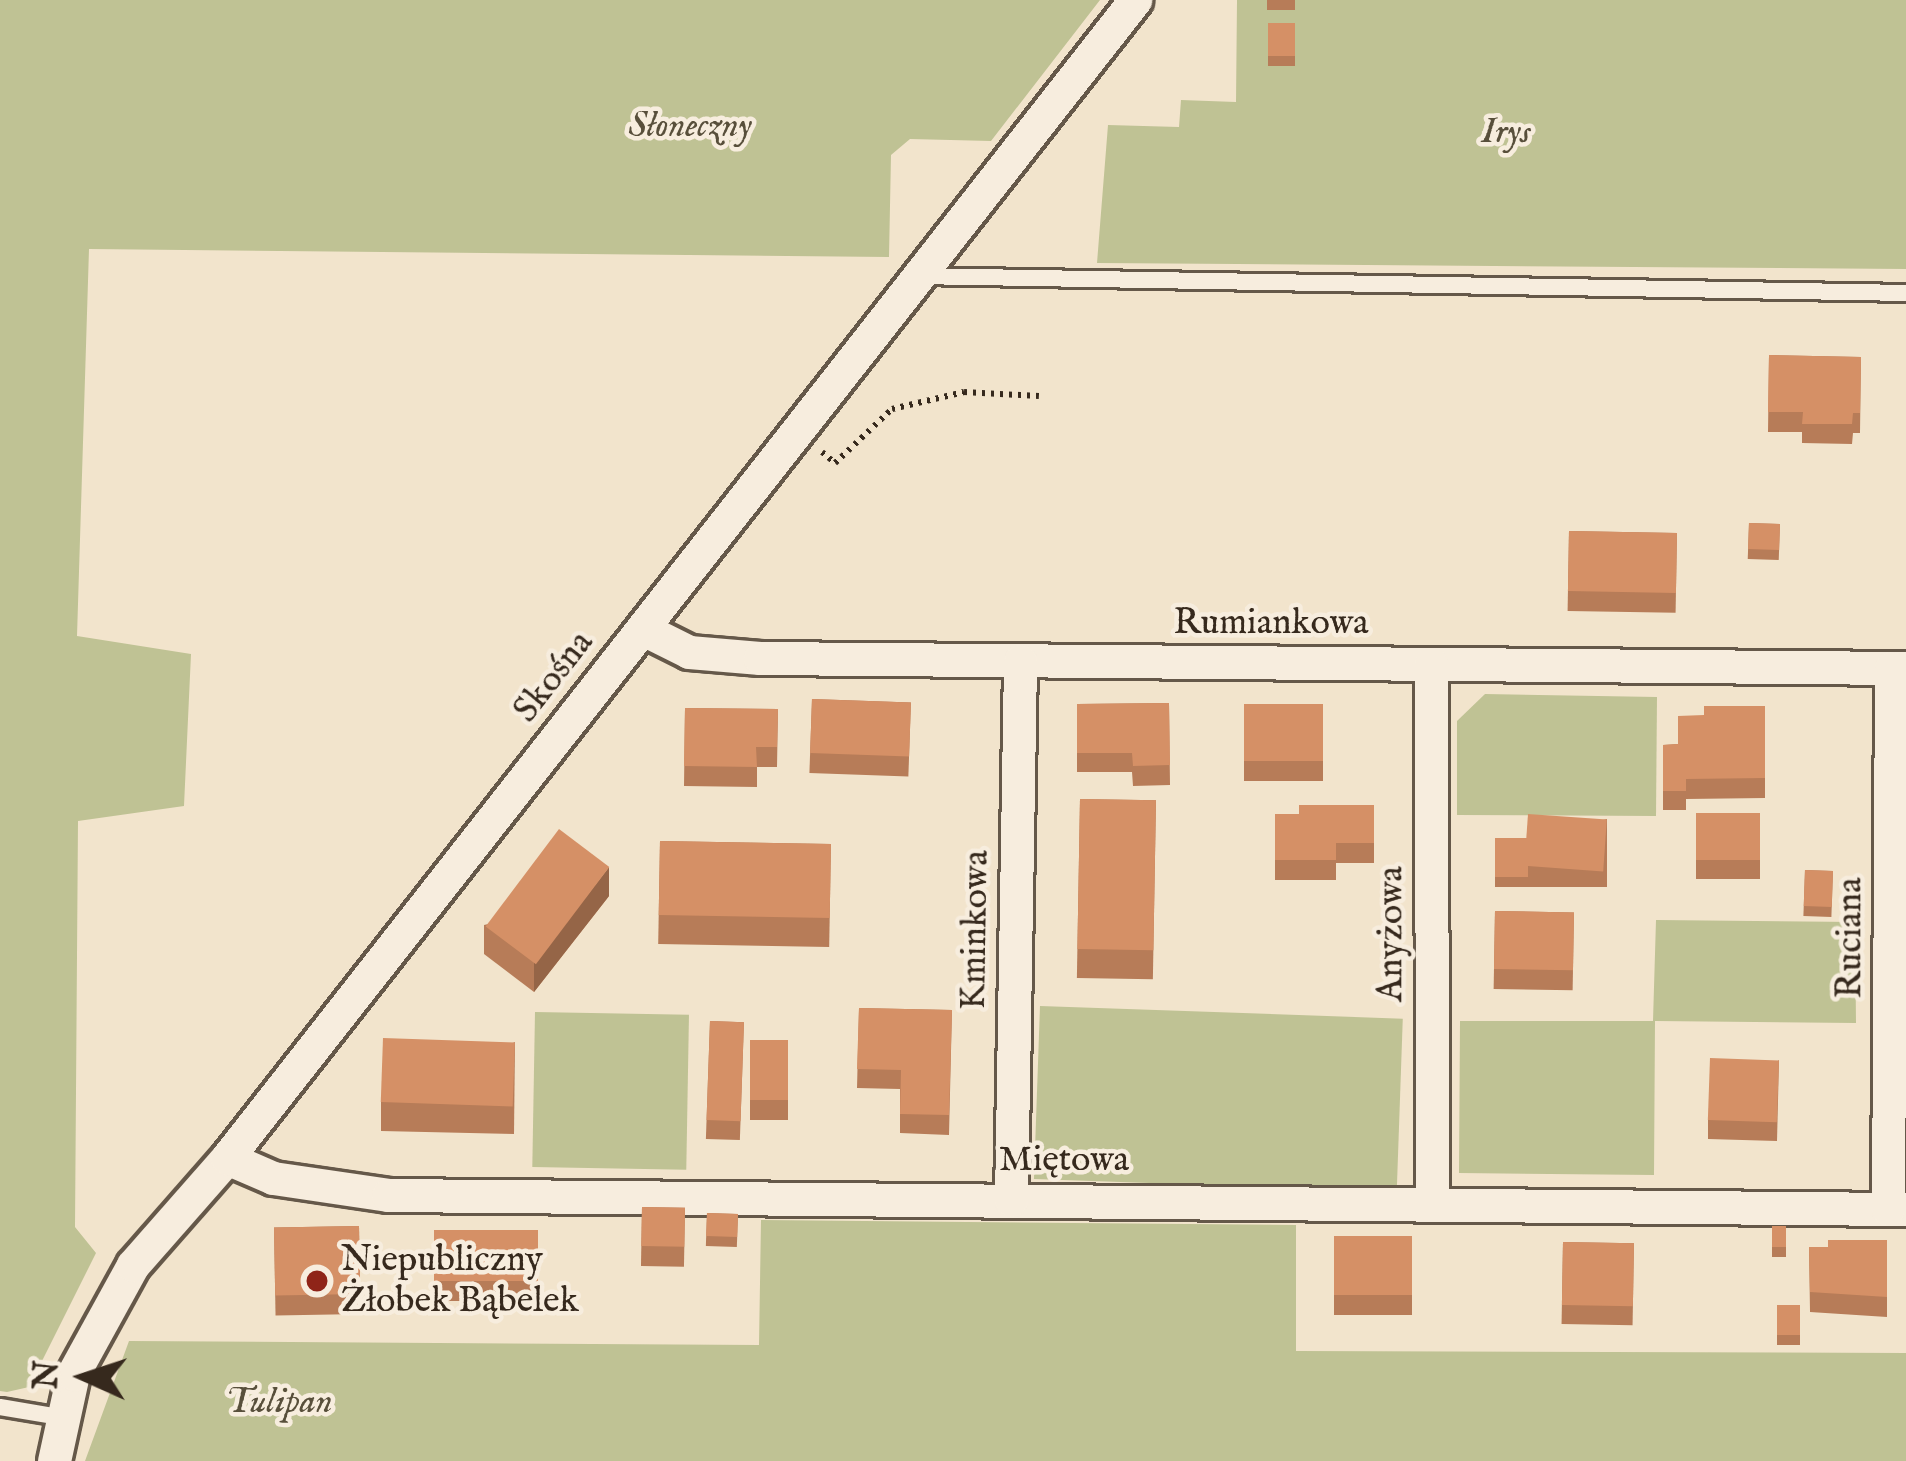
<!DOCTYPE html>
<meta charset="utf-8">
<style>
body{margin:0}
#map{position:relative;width:1906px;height:1461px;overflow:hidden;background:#f2e4cc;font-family:"IM FELL English",serif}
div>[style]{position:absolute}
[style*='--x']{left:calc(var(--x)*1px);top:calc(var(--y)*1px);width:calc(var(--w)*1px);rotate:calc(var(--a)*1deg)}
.green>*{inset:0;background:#bfc294;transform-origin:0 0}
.path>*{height:6px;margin-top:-3px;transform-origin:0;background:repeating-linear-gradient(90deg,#36291d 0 3px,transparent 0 9px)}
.roads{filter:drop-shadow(3px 0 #655849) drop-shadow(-3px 0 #655849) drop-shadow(0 3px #655849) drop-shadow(0 -3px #655849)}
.service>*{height:16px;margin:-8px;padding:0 8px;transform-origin:8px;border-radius:8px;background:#f7edde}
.minor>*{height:33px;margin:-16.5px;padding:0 16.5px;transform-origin:16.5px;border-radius:16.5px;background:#f7edde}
.wall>*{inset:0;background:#b77c58;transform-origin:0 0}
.shaded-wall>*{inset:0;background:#956547}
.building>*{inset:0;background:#d59066;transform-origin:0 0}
.dots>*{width:33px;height:33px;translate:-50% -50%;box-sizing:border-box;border:6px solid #f7edde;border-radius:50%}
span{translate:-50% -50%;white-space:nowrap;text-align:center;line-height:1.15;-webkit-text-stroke:9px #f7edde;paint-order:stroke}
.park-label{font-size:36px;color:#584f3b;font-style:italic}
.street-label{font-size:36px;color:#36291d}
.poi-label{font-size:36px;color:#36291d}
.left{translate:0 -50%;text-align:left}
.north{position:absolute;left:24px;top:1317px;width:120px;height:120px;-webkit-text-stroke:9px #f7edde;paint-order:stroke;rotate:273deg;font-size:33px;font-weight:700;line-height:48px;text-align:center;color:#36291d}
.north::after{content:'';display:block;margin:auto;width:42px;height:54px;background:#36291d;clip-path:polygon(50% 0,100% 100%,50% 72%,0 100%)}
</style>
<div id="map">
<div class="green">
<i style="clip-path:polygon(0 0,1100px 0,991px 141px,910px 139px,891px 155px,889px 257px,89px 249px,77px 636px,191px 654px,184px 806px,78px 821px,75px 1227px,96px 1253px,29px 1387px,7px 1392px,0 1391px)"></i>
<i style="clip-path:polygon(1237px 0,1906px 0,1906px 269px,1097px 263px,1108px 125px,1179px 127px,1181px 100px,1236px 102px)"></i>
<i style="clip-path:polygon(1485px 694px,1657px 697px,1656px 816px,1457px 815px,1457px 721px)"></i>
<i style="clip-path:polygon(1656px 920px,1855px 922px,1856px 1023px,1655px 1021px,1654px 1175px,1459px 1173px,1460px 1021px,1653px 1021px)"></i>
<i style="left:1040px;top:1006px;width:363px;height:173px;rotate:2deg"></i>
<i style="left:535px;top:1012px;width:154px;height:155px;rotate:1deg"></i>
<i style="clip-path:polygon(761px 1220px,1296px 1225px,1296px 1351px,1906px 1353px,1906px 1461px,85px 1461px,129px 1341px,759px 1345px)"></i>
</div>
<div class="path">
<i style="--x:822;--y:452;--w:17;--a:40"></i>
<i style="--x:835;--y:463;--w:79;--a:-43.5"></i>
<i style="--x:892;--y:409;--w:74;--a:-13.3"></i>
<i style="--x:964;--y:392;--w:75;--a:3.1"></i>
</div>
<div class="roads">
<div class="service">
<i style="--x:915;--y:276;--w:991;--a:0.98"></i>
<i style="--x:0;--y:1407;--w:61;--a:9.5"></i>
</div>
<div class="minor">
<i style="--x:643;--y:629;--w:51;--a:26.6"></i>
<i style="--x:689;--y:652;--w:71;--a:4.8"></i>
<i style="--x:760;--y:658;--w:1146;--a:0.5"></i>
<i style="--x:1431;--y:664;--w:539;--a:89.89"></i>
<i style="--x:227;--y:1158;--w:50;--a:23.5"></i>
<i style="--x:273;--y:1178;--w:116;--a:8.4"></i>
<i style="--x:388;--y:1195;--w:1518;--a:0.53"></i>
<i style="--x:1011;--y:1200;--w:539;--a:-89.04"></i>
<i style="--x:1888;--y:1209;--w:541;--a:-89.68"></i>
<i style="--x:54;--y:1461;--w:89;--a:-77.7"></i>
<i style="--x:73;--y:1374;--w:124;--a:-61.2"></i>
<i style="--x:133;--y:1265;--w:142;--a:-48.7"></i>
<i style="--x:227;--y:1158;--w:1472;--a:-51.9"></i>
</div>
</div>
<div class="wall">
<i style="left:1267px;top:0;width:28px;height:10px"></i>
<i style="left:1268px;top:23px;width:27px;height:43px"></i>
<i style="clip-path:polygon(1769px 355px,1861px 357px,1860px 433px,1853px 433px,1852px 444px,1802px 443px,1802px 432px,1768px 432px)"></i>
<i style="left:1749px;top:523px;width:31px;height:36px;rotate:2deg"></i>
<i style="left:1569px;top:531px;width:108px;height:80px;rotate:1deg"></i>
<i style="left:812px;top:699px;width:99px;height:74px;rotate:2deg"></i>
<i style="clip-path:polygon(1169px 703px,1170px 785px,1133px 786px,1132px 772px,1077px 772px,1077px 704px)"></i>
<i style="left:1244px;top:704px;width:79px;height:77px"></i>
<i style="clip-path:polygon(1765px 706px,1765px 798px,1686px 799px,1686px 810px,1663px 810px,1663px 745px,1678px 744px,1704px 715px)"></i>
<i style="clip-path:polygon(685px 708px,778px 709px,777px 767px,757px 767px,757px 787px,684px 786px)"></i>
<i style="left:1080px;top:799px;width:76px;height:179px;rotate:1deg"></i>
<i style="clip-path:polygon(1374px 805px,1374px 863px,1336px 863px,1336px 880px,1275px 880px,1275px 814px,1299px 814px)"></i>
<i style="left:1696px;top:813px;width:64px;height:66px"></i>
<i style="clip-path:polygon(1607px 819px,1607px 887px,1495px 887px,1495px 838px,1528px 838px)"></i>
<i style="left:660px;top:841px;width:171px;height:103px;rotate:1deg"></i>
<i style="left:1805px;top:870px;width:28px;height:46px;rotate:2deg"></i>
<i style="clip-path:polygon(609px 896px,534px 992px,484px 954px,484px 925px)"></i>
<i style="left:1495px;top:911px;width:79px;height:78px;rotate:1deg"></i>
<i style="clip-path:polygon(859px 1008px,952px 1010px,949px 1135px,900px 1133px,900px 1089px,857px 1088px)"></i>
<i style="left:710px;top:1021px;width:34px;height:118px;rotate:2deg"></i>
<i style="left:750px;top:1040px;width:38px;height:80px"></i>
<i style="clip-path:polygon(515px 1042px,514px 1134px,381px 1131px,381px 1102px)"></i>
<i style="clip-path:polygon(1779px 1060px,1777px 1141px,1708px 1139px,1708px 1120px)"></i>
<i style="left:642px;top:1207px;width:43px;height:59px;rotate:1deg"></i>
<i style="left:707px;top:1213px;width:31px;height:33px;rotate:2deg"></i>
<i style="left:359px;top:1226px;width:88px;height:85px;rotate:89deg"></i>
<i style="left:1772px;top:1226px;width:14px;height:31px"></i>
<i style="left:434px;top:1230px;width:104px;height:71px"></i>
<i style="left:1334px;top:1236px;width:78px;height:79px"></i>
<i style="clip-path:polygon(1887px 1240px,1887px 1317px,1810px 1312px,1809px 1247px,1828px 1247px)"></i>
<i style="left:1563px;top:1242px;width:71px;height:82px;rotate:1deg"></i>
<i style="left:1777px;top:1305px;width:23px;height:40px"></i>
</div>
<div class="shaded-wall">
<i style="clip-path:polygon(609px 867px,609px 896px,534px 992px,534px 963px)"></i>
</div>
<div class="building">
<i style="left:1268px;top:23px;width:27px;height:33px"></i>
<i style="clip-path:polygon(1769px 355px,1861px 357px,1860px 413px,1853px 413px,1852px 424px,1802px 424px,1803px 412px,1768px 412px)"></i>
<i style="left:1749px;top:523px;width:31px;height:26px;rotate:2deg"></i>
<i style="left:1569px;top:531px;width:108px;height:60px;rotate:1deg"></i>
<i style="left:812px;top:699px;width:99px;height:54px;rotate:2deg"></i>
<i style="clip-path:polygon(1169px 703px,1170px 765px,1133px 766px,1132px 753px,1077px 753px,1077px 704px)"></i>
<i style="left:1244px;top:704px;width:79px;height:57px"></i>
<i style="clip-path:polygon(1704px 706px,1765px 706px,1765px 778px,1686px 779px,1686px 791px,1663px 791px,1663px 745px,1678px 744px,1678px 716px,1704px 715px)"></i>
<i style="clip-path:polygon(685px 708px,778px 709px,777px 747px,756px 747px,757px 767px,684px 766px)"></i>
<i style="left:1080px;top:799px;width:76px;height:150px;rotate:1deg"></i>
<i style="clip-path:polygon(1299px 805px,1374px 805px,1374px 843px,1336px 843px,1336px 860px,1275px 860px,1275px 814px,1299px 814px)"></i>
<i style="left:1696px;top:813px;width:64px;height:47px"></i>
<i style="left:1528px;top:814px;width:79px;height:52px;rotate:4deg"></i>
<i style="left:559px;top:829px;width:63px;height:122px;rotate:37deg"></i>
<i style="left:1495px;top:838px;width:33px;height:39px"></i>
<i style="left:660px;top:841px;width:171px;height:74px;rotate:1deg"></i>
<i style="left:1805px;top:870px;width:28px;height:36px;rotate:2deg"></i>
<i style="left:1495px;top:911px;width:79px;height:58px;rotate:1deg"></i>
<i style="clip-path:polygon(859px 1008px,952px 1010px,949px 1115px,900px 1114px,901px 1070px,857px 1069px)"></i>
<i style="left:710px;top:1021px;width:34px;height:99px;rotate:2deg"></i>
<i style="left:383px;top:1038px;width:132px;height:64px;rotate:2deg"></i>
<i style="left:750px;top:1040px;width:38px;height:60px"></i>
<i style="left:1710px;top:1058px;width:69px;height:62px;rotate:2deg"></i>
<i style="left:642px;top:1207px;width:43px;height:39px;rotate:1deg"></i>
<i style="left:707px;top:1213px;width:31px;height:23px;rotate:2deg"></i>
<i style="left:359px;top:1226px;width:68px;height:85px;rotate:89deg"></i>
<i style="left:1772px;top:1226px;width:14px;height:21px"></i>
<i style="left:434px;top:1230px;width:104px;height:51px"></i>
<i style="left:1334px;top:1236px;width:78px;height:59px"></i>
<i style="clip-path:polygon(1828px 1240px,1887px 1240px,1887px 1297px,1810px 1292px,1809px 1247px,1828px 1247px)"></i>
<i style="left:1563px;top:1242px;width:71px;height:63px;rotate:1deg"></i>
<i style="left:1777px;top:1305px;width:23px;height:30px"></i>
</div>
<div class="dots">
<i style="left:317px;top:1281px;background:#8f2418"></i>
</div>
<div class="park-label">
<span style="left:690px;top:127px">Słoneczny</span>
<span style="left:1506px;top:133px">Irys</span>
<span style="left:279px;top:1403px">Tulipan</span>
</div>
<div class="street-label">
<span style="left:1271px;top:624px">Rumiankowa</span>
<span style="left:554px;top:677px;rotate:-52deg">Skośna</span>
<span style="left:976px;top:930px;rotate:-89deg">Kminkowa</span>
<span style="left:1392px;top:934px;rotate:-90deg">Anyżowa</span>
<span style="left:1851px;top:938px;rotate:-90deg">Ruciana</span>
<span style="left:1064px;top:1161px">Miętowa</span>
</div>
<div class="poi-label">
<span class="left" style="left:341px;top:1281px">Niepubliczny<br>Żłobek Bąbelek</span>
</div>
<div class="north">N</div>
</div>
